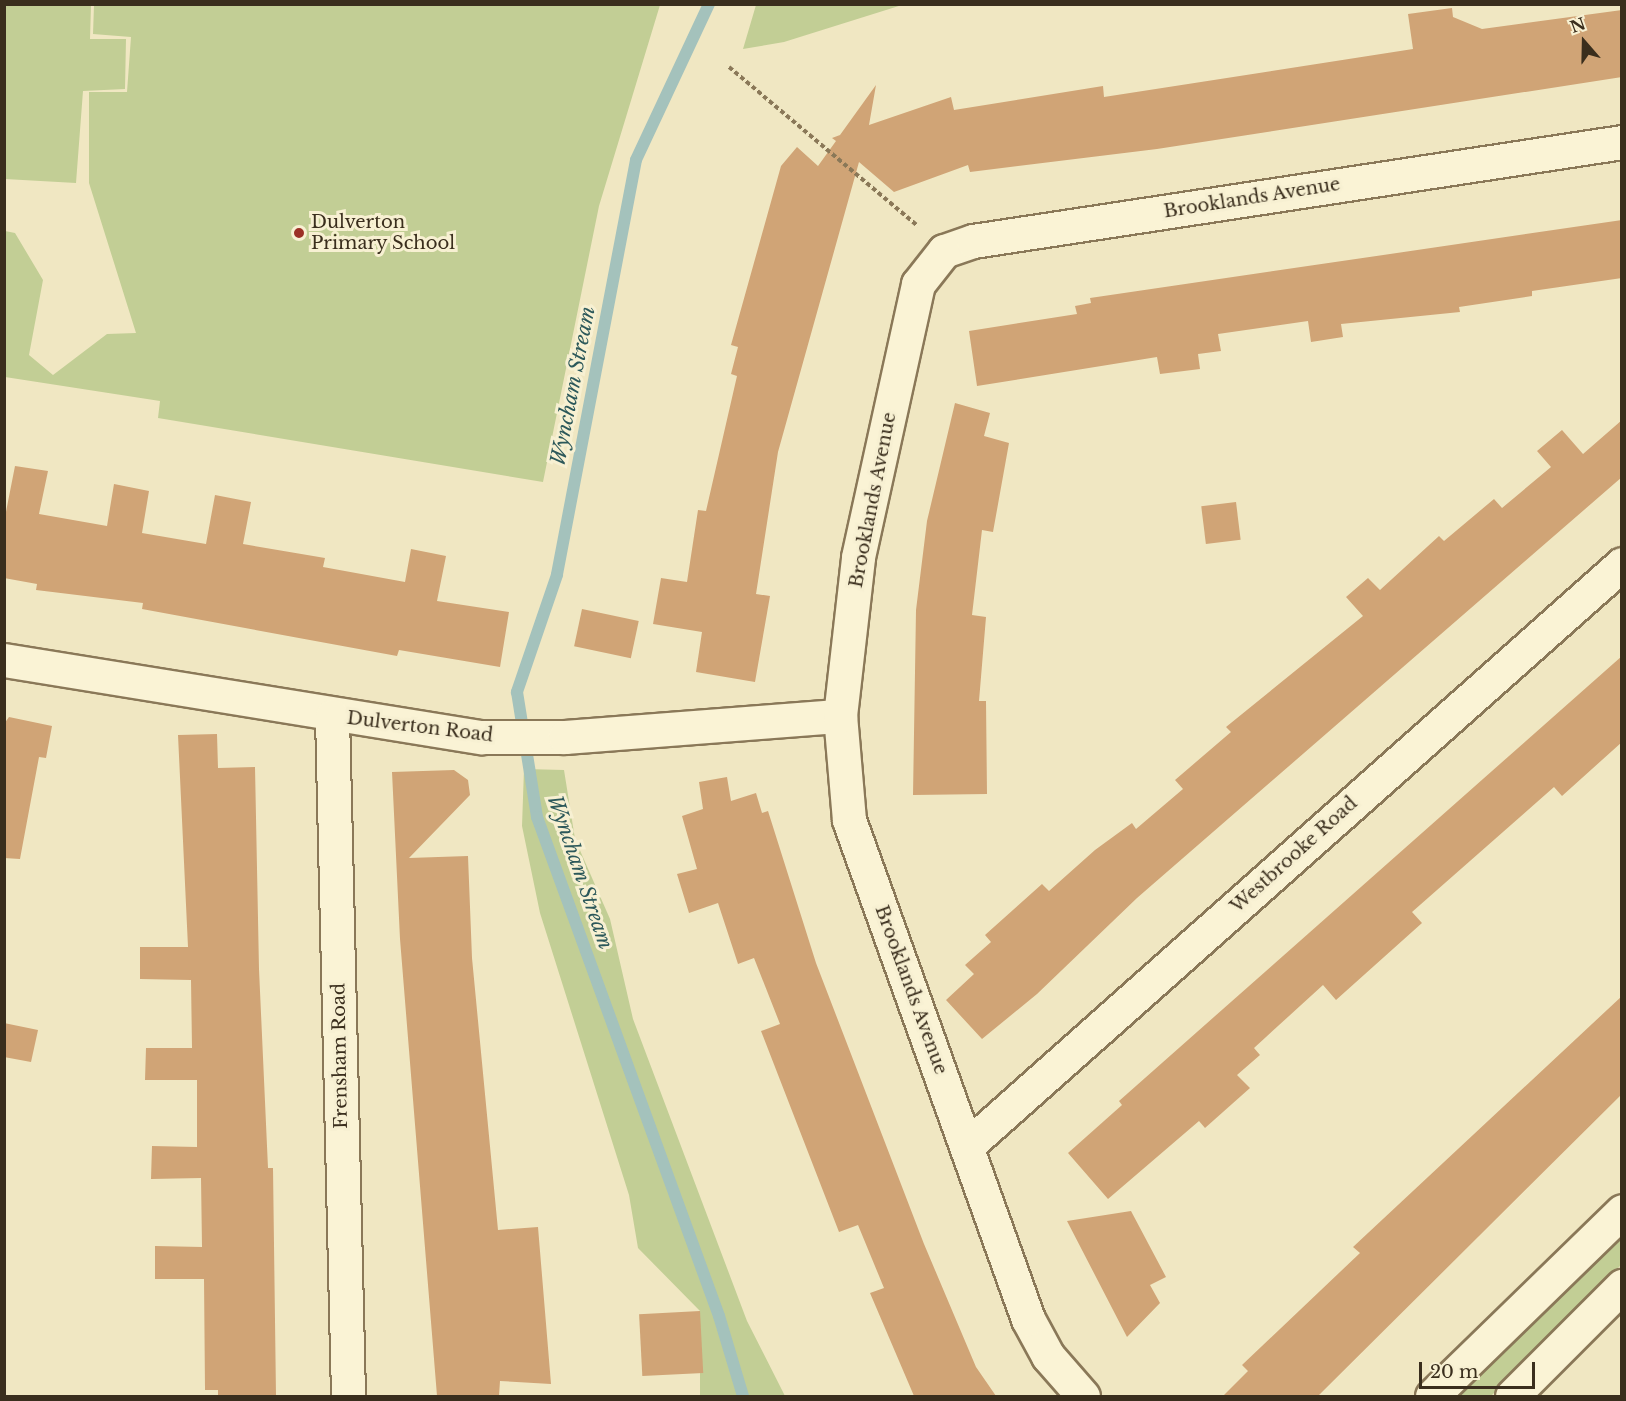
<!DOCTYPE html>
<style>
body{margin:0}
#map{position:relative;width:1626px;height:1401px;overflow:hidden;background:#f0e7c2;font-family:"Libre Baskerville",serif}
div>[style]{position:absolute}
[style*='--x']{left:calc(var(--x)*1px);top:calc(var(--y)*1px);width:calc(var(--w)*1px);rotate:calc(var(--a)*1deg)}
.green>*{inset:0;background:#c2ce95}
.stream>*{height:12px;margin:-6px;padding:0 6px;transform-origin:6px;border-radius:6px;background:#a4c2bc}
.building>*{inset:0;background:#d0a476;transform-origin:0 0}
.path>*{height:4px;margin-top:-2px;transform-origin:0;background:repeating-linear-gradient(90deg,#8a7858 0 4.5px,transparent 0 7.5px)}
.roads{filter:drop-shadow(2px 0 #8a7858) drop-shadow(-2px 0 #8a7858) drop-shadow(0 2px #8a7858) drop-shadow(0 -2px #8a7858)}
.street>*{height:33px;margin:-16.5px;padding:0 16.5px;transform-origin:16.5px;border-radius:16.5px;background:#faf3d5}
.dots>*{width:16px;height:16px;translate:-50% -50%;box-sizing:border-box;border:3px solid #f7f0d2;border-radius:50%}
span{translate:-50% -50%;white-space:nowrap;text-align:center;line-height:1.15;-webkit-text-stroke:6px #f7f0d2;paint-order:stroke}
.street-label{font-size:18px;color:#3a2e1d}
.poi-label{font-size:18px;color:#3a2e1d}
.left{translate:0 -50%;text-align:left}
.water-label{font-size:20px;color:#2c585a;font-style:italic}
.frame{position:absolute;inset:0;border:6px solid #3a2e1d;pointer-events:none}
.north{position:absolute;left:1554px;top:12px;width:60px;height:60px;-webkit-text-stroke:4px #f7f0d2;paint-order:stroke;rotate:340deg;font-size:16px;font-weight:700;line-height:24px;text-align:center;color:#3a2e1d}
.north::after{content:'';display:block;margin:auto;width:21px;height:27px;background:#3a2e1d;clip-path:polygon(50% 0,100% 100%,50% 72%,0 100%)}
.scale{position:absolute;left:1419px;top:1362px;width:116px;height:27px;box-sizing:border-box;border:3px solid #3a2e1d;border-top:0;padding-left:8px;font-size:18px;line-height:21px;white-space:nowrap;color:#3a2e1d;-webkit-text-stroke:4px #f7f0d2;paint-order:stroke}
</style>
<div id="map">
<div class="green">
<i style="clip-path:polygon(4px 5px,91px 5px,90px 39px,126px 39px,125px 89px,83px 91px,76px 183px,5px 179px)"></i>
<i style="clip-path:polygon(94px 5px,660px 5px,599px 206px,543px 482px,158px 418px,160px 401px,5px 377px,5px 231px,15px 233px,43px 280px,29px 355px,53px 375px,107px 334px,136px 333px,89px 183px,89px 92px,127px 92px,131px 37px,93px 34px)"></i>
<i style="clip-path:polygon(756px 5px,756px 4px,902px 5px,784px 42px,743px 49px)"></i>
<i style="clip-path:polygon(524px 769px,564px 770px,575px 839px,610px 919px,633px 1019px,747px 1321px,785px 1396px,700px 1396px,700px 1311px,638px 1248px,629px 1195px,540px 913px,522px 826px)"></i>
<i style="clip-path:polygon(1621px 1230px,1621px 1265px,1491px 1396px,1458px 1396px)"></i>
</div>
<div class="stream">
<i style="--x:709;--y:4;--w:172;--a:115.1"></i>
<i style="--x:636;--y:160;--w:422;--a:100.8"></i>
<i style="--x:557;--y:575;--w:124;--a:108.9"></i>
<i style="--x:517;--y:692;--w:127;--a:80.9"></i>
<i style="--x:537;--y:817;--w:531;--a:69.96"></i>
<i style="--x:719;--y:1316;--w:84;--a:73.3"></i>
</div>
<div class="building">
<i style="clip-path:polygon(1452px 8px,1453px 17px,1482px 29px,1622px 10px,1622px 77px,1157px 149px,970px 172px,968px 165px,894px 192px,859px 162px,778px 452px,756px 594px,770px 596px,755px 682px,696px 672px,702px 632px,653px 624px,661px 578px,687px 582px,698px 510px,706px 511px,737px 376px,731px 374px,738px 347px,731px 345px,781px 166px,797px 147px,818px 166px,836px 141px,832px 138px,840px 135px,876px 85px,869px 125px,951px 97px,954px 110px,1103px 86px,1104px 97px,1413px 49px,1408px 14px)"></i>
<i style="clip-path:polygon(1622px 220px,1622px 278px,1532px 291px,1532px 296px,1459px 307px,1460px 312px,1341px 324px,1343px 337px,1311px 342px,1308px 321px,1218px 334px,1221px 351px,1198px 354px,1200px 369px,1160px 374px,1157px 357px,977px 386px,969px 331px,1077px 314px,1075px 306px,1091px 303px,1090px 298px)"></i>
<i style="clip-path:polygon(955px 403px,990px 413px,984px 436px,1009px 443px,993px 532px,982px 530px,972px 615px,986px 617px,979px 701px,986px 701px,987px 794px,913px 795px,916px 610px,927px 521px)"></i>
<i style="clip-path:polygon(1622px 420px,1622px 477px,1137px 898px,1037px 994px,982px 1039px,946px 1000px,974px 974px,965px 965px,991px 942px,985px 935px,1042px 884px,1049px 891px,1095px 850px,1132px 823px,1136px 829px,1183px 789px,1175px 780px,1231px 732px,1226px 727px,1363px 616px,1346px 597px,1368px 578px,1380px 590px,1439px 536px,1444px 541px,1494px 499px,1502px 508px,1551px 467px,1537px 451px,1562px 430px,1583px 454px)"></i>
<i style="clip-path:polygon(15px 466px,48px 471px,39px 514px,107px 526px,114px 484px,149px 491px,142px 533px,206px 544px,215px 495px,251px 502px,243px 544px,325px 558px,323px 567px,405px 582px,411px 549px,446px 556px,437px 601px,509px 612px,500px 667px,399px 650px,397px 656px,142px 609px,143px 603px,36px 590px,37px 584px,4px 578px,4px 522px)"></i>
<i style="left:1236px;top:502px;width:38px;height:35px;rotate:83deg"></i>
<i style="left:582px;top:609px;width:58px;height:38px;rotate:12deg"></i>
<i style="clip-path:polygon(1622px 656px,1622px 742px,1562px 796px,1554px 787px,1412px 912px,1422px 923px,1336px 1000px,1323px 985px,1289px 1016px,1254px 1048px,1260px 1055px,1237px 1075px,1250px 1088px,1205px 1128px,1199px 1121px,1108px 1199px,1068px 1153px,1122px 1105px,1119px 1101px)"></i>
<i style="clip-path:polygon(9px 717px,52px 726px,46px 758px,39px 757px,20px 859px,4px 858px,4px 724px)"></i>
<i style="clip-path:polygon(217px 734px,218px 768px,255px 767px,259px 969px,268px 1168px,273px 1168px,276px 1396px,218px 1396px,218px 1390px,205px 1390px,204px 1279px,155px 1279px,155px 1246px,202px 1247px,201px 1178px,151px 1179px,152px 1146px,197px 1147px,197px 1080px,145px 1080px,146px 1048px,192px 1048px,191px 980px,140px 979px,140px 947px,188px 947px,178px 735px)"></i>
<i style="clip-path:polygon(454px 770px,468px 780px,470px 795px,409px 858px,468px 856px,472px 958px,498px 1230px,538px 1227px,551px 1384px,500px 1381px,499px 1396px,437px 1396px,400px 939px,392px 772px)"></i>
<i style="clip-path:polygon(727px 777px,731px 801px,756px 793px,762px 813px,768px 811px,816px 963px,924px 1244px,976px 1367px,996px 1396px,914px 1396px,870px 1293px,884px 1288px,858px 1225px,839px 1232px,761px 1031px,780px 1024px,754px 958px,738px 964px,718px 903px,689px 913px,677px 874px,697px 869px,682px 816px,703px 809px,699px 782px)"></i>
<i style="clip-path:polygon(1622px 996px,1622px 1094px,1318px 1396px,1223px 1396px,1248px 1371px,1242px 1365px,1360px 1253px,1353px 1247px)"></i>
<i style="clip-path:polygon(4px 1023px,38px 1030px,31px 1062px,4px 1057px)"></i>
<i style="clip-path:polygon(1131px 1211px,1166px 1277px,1150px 1285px,1160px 1303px,1127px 1337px,1067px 1221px)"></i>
<i style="left:700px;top:1311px;width:62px;height:61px;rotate:87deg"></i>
</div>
<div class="path">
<i style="--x:729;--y:67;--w:247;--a:40.1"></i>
</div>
<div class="roads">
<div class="street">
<i style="--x:4;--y:660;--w:484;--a:9.2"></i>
<i style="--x:482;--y:737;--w:83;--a:0"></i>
<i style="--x:565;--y:737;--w:276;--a:-4.4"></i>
<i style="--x:332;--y:716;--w:680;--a:88.65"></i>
<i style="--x:967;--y:1146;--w:876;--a:-41.62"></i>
<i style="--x:1083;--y:1396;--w:53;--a:-131.2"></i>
<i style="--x:1048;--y:1356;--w:42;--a:-118.4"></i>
<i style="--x:1028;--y:1319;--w:530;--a:-109.73"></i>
<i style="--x:849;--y:820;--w:104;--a:-94.9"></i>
<i style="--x:840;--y:716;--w:160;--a:-83.5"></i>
<i style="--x:858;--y:557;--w:280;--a:-77.6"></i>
<i style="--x:918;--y:284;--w:42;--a:-51.8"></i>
<i style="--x:944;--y:251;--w:31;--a:-19"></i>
<i style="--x:973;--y:241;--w:657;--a:-8.67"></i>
<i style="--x:1432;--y:1396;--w:265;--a:-44.2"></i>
<i style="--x:1512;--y:1396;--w:156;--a:-45"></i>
</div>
</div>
<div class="dots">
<i style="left:299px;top:233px;background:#9c3026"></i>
</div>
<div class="street-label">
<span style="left:1252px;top:198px;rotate:-9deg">Brooklands Avenue</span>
<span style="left:873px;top:500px;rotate:-79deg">Brooklands Avenue</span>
<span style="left:420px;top:727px;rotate:7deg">Dulverton Road</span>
<span style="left:1294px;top:855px;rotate:-42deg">Westbrooke Road</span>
<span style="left:911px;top:990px;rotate:70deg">Brooklands Avenue</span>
<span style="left:340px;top:1056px;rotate:-91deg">Frensham Road</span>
</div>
<div class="poi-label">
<span class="left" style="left:311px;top:233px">Dulverton<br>Primary School</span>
</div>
<div class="water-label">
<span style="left:573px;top:386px;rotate:-79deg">Wyncham Stream</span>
<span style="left:580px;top:872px;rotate:71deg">Wyncham Stream</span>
</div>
<div class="frame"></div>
<div class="north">N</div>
<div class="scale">20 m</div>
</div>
